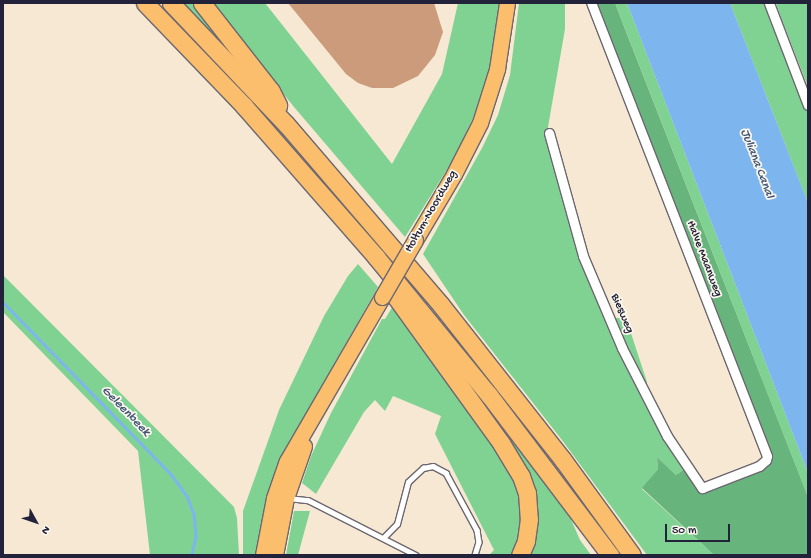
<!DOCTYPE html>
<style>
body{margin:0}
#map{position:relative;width:811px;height:558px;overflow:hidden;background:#f6e8d2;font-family:"Gochi Hand",sans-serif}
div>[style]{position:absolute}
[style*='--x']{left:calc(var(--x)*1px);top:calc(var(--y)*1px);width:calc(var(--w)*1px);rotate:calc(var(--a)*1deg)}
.green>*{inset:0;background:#80d293}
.forest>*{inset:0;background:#68b47d}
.water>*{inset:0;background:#7db6ee}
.stream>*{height:2.5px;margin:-1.25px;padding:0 1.25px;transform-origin:1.25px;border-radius:1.25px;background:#7db6ee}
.building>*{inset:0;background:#cb9b7b}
.roads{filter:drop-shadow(1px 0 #6c6770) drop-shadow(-1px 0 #6c6770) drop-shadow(0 1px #6c6770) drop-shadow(0 -1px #6c6770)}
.service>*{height:4.5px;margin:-2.25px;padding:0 2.25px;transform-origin:2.25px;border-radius:2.25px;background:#fff}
.minor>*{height:9px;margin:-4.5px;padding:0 4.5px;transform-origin:4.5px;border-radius:4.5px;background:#fff}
.primary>*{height:15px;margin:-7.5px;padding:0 7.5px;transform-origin:7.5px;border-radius:7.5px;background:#fabe6d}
.motorway>*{height:17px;margin:-8.5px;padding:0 8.5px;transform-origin:8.5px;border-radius:8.5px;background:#fabe6d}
.bridges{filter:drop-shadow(1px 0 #6c6770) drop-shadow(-1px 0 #6c6770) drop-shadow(0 1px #6c6770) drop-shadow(0 -1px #6c6770)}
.primary-bridge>*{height:15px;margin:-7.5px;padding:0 7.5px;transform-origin:7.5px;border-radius:7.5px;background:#fabe6d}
span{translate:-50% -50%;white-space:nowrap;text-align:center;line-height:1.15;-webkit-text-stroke:3.5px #fbf7ec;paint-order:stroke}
.street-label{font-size:12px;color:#22223b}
.water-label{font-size:13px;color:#42567a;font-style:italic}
.frame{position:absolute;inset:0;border:4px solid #22223b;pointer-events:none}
.north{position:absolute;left:16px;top:502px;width:40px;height:40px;-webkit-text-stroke:3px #fbf7ec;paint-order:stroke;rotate:130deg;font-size:11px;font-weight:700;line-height:16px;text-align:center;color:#22223b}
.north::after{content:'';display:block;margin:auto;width:14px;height:18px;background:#22223b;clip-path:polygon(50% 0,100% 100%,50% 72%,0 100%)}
.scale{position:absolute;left:665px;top:524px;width:65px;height:18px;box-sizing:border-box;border:2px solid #22223b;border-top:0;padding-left:5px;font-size:12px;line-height:14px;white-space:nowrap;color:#22223b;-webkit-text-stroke:3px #fbf7ec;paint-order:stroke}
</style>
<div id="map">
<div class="green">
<i style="clip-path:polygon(182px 3px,195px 3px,263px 88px)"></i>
<i style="clip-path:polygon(211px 3px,265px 3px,392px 164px,442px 74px,458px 3px,501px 3px,497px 47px,480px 103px,456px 155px,405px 237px,294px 107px)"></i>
<i style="clip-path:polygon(519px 3px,565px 3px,565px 29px,548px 127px,581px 244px,613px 318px,626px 318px,647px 382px,645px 390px,689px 466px,676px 475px,657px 457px,658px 469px,642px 489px,714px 555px,647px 555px,562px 440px,464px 315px,423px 254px,482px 148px,498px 115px,510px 75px)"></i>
<i style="clip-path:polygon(615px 3px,627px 3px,808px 473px,808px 497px)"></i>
<i style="clip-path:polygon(730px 3px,768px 3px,808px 107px,808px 203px)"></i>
<i style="clip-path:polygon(776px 3px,808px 3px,808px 87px,780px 15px)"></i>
<i style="clip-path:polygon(358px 264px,378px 287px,312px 403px,259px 555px,243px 555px,243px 511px,279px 410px,324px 316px,348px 276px)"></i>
<i style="clip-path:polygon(3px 275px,234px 507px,237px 518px,239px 555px,150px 555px,138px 451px,3px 312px)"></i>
<i style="clip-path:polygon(393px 306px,487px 425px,514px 478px,523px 508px,520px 533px,511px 555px,489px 555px,494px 550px,435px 434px,441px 416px,393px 396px,385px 411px,375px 400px,364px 412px,316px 494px,302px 483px,311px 456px,331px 413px,382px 319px,385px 319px)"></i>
<i style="clip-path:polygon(429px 333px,503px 425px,570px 517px,580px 540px,591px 555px,523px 555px,532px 502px)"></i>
<i style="clip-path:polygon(294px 511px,310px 511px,298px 555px,286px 555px)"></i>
</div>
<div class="forest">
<i style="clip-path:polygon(591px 3px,615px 3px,625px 29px,808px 497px,808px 555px,714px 555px,642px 488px,658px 469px,657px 457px,676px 475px,689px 466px,707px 486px,768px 460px)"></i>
</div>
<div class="water">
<i style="clip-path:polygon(627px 3px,730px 3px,803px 190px,808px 203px,808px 473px)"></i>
</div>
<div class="stream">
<i style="--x:3;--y:302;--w:240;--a:45.7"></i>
<i style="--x:171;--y:474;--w:27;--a:54"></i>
<i style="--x:187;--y:496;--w:19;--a:69"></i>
<i style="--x:194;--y:514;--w:23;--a:85"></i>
<i style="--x:196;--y:537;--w:18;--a:103"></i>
</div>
<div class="building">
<i style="clip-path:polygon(288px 3px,434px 3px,443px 32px,435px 55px,418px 76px,393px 88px,372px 88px,358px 83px,346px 74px)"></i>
</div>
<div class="roads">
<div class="service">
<i style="--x:288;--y:498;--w:20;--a:6"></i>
<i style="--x:308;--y:500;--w:121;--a:27"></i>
<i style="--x:384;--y:537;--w:18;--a:-45"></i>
<i style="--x:397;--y:524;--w:43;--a:-75.3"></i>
<i style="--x:408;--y:482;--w:21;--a:-43"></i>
<i style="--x:423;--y:468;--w:10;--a:-11"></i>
<i style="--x:433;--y:466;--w:15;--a:28"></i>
<i style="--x:446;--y:473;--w:65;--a:61.5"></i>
<i style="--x:477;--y:530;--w:12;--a:81"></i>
<i style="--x:479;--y:542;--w:14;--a:107"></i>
</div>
<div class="minor">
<i style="--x:769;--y:3;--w:109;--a:69.1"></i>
<i style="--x:549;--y:133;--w:128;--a:74.5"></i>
<i style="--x:583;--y:256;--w:100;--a:67"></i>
<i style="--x:622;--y:348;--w:99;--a:62.9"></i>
<i style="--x:667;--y:436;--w:63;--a:56.1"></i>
<i style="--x:702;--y:488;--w:61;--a:-21.1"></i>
<i style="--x:759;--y:466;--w:9;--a:-41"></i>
<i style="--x:766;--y:460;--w:4;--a:-76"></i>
<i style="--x:767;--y:456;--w:486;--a:-111.2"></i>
</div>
<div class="primary">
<i style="--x:415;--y:240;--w:77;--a:-59.4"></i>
<i style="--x:454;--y:174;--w:57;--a:-63"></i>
<i style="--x:480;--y:123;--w:57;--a:-72.5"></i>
<i style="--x:497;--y:69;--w:67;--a:-81.4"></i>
<i style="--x:263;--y:555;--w:58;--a:-79.1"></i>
<i style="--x:274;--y:498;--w:39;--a:-71"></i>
<i style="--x:287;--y:461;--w:190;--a:-59.9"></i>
<i style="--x:275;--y:555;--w:58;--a:-79.1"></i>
<i style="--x:286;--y:498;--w:55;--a:-70.9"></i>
</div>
<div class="motorway">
<i style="--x:145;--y:3;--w:143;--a:46.1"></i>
<i style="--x:244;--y:106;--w:201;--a:48.8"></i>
<i style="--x:376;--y:257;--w:178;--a:50.7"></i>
<i style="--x:489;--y:395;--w:201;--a:52.9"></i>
<i style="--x:171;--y:3;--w:167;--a:46.5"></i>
<i style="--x:286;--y:124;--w:238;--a:49.4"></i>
<i style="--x:441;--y:305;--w:197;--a:51.8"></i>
<i style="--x:563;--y:460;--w:117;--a:54"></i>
<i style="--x:202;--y:3;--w:112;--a:51.9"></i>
<i style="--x:271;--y:91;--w:16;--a:63"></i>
<i style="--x:390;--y:289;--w:190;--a:54.2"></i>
<i style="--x:501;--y:443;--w:39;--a:59"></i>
<i style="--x:521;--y:476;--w:18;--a:71"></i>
<i style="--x:527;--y:493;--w:26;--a:86"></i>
<i style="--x:529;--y:519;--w:22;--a:98"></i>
<i style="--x:526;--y:541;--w:15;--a:113"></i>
</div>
</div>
<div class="bridges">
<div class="primary-bridge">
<i style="--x:382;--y:297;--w:66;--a:-59.9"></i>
</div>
</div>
<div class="street-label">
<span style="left:432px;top:212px;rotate:-60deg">Holtum-Noordweg</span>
<span style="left:703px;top:259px;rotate:69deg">Halve Maanweg</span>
<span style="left:621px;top:314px;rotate:67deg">Biesweg</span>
</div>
<div class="water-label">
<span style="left:756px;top:164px;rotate:69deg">Juliana Canal</span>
<span style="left:125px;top:412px;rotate:46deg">Geleenbeek</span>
</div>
<div class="frame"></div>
<div class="north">N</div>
<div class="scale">50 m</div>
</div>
